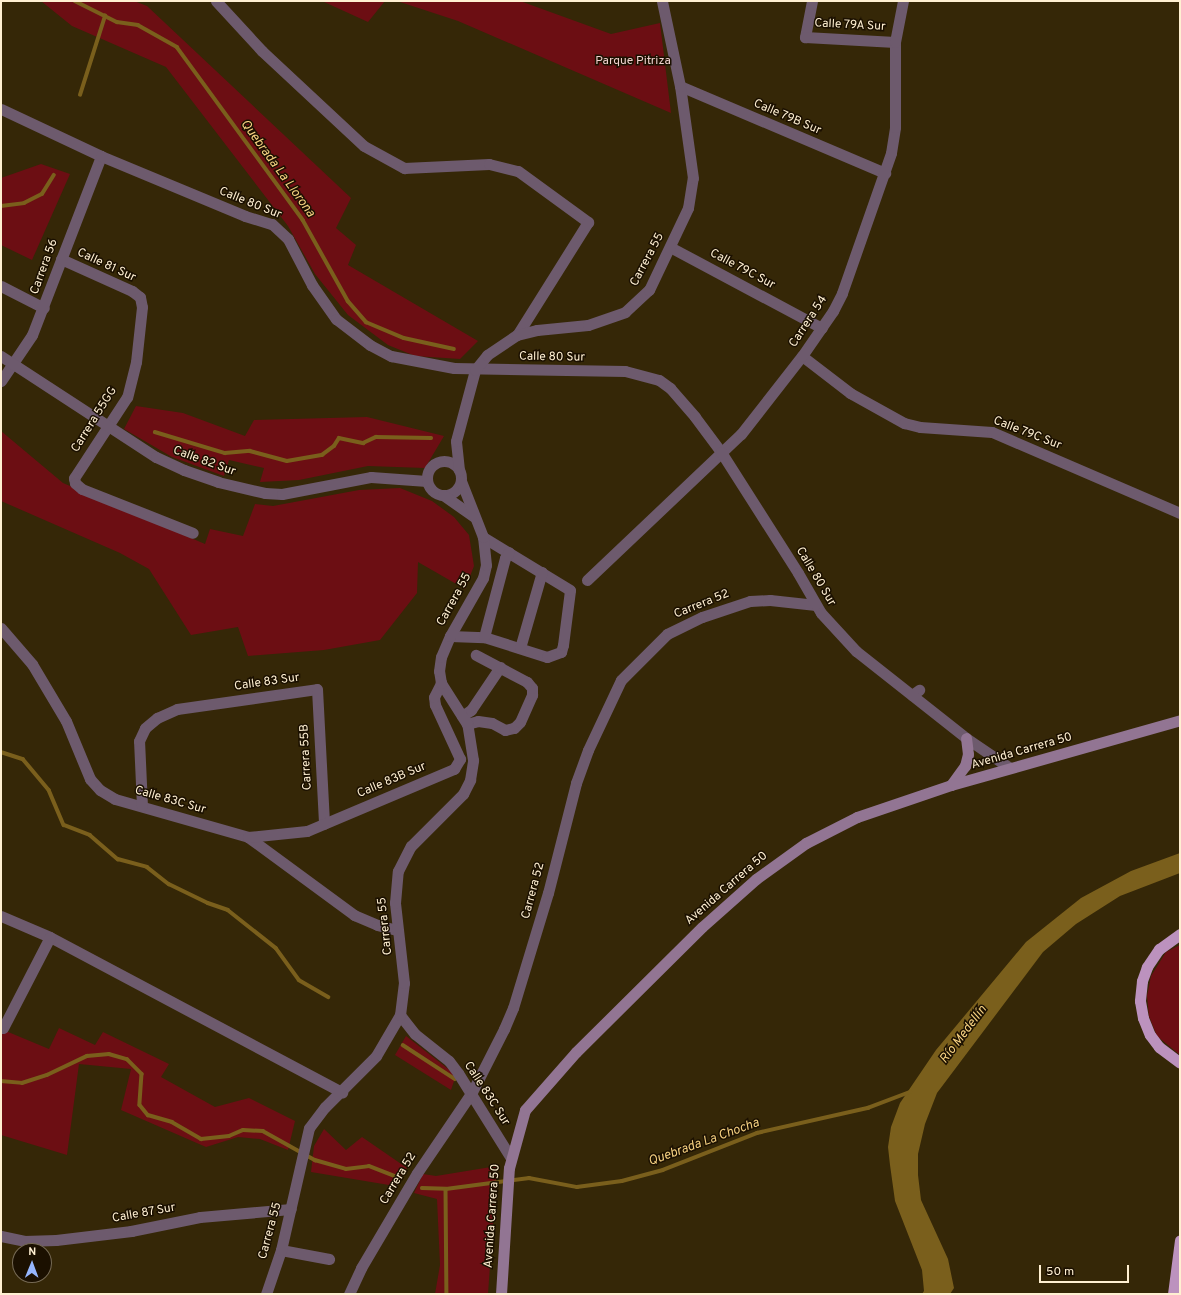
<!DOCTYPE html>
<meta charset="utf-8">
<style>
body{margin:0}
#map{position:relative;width:1181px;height:1295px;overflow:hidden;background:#352707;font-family:Overpass,sans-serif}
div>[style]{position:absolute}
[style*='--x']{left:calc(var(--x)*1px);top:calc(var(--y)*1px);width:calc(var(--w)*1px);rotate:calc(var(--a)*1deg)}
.green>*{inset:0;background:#6c0e13}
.water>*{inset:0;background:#7a5f1c}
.stream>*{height:3.5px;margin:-1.75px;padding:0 1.75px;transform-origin:1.75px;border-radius:1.75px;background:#7a5f1c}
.minor>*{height:11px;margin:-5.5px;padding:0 5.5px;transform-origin:5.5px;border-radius:5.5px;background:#6d5a6d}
.tertiary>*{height:11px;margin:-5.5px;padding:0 5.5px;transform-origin:5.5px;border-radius:5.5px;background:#6d5a6d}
.tertiary>.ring{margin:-5.5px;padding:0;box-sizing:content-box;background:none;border:11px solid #6d5a6d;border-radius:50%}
.secondary>*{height:11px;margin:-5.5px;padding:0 5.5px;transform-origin:5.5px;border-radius:5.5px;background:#927593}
.trunk>*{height:11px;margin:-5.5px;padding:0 5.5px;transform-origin:5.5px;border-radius:5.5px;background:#bc92be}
span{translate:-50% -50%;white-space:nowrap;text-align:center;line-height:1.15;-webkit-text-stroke:3px #1b1000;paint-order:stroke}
.street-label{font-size:12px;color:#fff0d2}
.park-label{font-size:12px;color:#f0d1cd}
.water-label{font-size:13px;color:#f5d080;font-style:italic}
.frame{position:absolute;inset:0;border:2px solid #fff0d2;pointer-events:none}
.north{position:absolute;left:12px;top:1243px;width:40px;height:40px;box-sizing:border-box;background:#1b1000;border:1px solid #766a54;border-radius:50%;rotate:1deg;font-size:11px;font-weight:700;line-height:16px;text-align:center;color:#fff0d2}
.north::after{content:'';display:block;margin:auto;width:14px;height:18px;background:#96b6fd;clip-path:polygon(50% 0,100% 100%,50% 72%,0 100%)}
.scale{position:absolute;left:1039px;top:1265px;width:90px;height:18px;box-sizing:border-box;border:2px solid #fff0d2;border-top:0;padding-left:5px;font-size:12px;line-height:14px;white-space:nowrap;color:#fff0d2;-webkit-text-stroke:3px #1b1000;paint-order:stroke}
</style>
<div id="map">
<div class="green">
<i style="clip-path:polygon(41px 1px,134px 1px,147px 6px,351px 198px,336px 228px,356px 245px,348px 265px,478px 341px,460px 359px,415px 356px,388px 345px,348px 315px,315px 274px,288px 226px,166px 67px,72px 26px)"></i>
<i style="clip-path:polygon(322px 1px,385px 1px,368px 22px)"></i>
<i style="clip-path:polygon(397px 1px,520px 1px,611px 34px,660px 23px,671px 113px,458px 21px)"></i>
<i style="clip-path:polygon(41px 164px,70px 174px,32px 260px,1px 245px,1px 178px)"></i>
<i style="clip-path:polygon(136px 406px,183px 413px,245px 436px,254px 420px,367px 417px,444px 436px,425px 468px,368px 466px,299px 480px,260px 482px,264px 468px,229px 460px,224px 476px,172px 457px,124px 429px)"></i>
<i style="clip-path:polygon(1px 431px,63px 483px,205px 544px,210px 529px,243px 536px,255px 504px,273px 506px,359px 490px,400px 488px,432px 501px,454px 517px,469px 535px,474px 566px,465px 589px,418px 562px,417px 593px,380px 640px,324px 650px,248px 656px,238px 627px,191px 635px,149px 569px,120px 553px,1px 501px)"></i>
<i style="clip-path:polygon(1180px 945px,1180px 1055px,1157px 1036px,1149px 1016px,1147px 996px,1151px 976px,1166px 952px)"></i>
<i style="clip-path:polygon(59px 1028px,95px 1045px,103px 1032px,169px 1064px,161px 1077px,215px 1107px,249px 1098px,295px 1121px,288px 1150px,260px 1139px,238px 1137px,206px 1147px,121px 1110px,131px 1069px,79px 1064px,67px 1155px,1px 1135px,1px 1029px,49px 1049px)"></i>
<i style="clip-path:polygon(406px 1036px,456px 1075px,451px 1090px,395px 1055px)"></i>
<i style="clip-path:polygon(324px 1129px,346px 1150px,362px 1137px,407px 1168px,395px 1186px,311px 1172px,314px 1146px)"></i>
<i style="clip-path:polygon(497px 1166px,488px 1294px,435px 1294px,440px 1265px,437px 1199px,414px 1193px,423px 1174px,436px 1176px)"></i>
</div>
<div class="water">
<i style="clip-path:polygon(1180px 853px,1180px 873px,1120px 896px,1076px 924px,1043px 952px,937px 1093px,925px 1124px,918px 1154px,918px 1175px,921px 1200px,948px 1259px,954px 1288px,950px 1294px,922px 1294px,924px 1291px,922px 1270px,895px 1201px,890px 1165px,888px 1147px,891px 1127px,900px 1103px,936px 1050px,1026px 942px,1081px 898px,1131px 871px)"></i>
</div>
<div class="stream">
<i style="--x:75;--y:1;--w:47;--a:26.6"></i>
<i style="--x:117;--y:22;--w:21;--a:8"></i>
<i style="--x:138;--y:25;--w:45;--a:29.4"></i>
<i style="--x:177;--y:47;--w:214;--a:53.9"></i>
<i style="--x:303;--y:220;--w:93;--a:60.9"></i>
<i style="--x:348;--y:301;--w:28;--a:49"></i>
<i style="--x:366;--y:322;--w:41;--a:22.8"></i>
<i style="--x:404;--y:338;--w:51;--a:12.4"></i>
<i style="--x:80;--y:95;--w:83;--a:-72.4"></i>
<i style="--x:1;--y:206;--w:23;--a:-7"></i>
<i style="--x:24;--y:203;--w:20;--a:-27"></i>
<i style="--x:42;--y:194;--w:22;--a:-58"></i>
<i style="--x:155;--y:432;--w:73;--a:16.7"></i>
<i style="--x:225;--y:453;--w:25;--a:-5"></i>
<i style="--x:250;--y:451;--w:38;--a:15"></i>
<i style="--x:287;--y:461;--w:36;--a:-10"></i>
<i style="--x:322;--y:455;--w:15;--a:-37"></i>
<i style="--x:334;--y:446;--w:9;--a:-58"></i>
<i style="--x:339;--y:438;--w:25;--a:12"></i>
<i style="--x:363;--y:443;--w:14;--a:-25"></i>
<i style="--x:376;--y:437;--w:55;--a:1"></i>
<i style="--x:1;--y:752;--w:23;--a:18"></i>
<i style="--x:23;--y:759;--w:40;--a:50"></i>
<i style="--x:49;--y:790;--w:38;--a:67"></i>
<i style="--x:64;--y:825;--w:28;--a:21"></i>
<i style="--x:90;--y:835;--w:37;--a:41"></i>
<i style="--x:118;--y:859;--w:30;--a:15"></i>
<i style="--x:147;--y:867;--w:28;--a:38"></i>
<i style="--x:169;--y:884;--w:43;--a:26"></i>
<i style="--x:208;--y:903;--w:21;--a:19"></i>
<i style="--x:228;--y:910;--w:61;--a:38.4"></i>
<i style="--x:276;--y:948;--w:39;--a:54"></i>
<i style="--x:299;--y:980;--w:34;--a:30"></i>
<i style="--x:403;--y:1045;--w:62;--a:33.2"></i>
<i style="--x:1;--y:1081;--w:21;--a:5"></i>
<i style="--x:22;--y:1083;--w:26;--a:-18"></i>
<i style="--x:47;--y:1075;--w:44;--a:-25.4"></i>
<i style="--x:87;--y:1056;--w:22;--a:-5"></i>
<i style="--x:109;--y:1054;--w:19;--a:16"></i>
<i style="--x:127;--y:1059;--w:21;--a:45"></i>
<i style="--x:142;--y:1074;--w:31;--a:94"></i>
<i style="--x:140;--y:1105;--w:13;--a:51"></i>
<i style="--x:148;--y:1115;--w:25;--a:16"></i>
<i style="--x:172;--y:1122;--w:34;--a:30"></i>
<i style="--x:201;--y:1139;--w:28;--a:-6"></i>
<i style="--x:229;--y:1136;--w:15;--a:-23"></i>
<i style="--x:243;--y:1130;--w:20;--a:3"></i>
<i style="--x:263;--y:1131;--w:60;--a:29.1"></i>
<i style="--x:315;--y:1160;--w:32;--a:16"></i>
<i style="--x:346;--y:1169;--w:23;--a:-7"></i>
<i style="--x:369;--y:1166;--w:31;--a:21"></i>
<i style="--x:422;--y:1188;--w:24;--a:2"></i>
<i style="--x:446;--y:1189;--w:84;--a:-7.5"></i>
<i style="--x:529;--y:1178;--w:49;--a:10.6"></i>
<i style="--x:577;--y:1187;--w:45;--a:-7.6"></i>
<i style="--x:622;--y:1181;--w:42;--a:-15"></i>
<i style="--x:663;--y:1170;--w:101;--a:-21.5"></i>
<i style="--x:757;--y:1133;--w:114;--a:-12.7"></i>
<i style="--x:868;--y:1108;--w:45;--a:-20.9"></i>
<i style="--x:446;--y:1189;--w:105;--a:89.5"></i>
</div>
<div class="minor">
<i style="--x:216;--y:1;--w:68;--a:47.4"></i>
<i style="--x:262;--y:51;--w:139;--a:43"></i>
<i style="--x:364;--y:146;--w:46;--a:28.8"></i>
<i style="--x:404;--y:168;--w:85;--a:-2.7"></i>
<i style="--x:489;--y:164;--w:30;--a:14"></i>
<i style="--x:518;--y:171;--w:87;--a:36.1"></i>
<i style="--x:588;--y:222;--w:133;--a:122.1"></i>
<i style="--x:812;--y:1;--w:37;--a:101"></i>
<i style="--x:805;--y:37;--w:90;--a:3.2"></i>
<i style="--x:680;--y:86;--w:223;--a:23"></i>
<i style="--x:670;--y:247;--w:172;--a:28.1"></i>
<i style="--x:61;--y:259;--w:78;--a:24.3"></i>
<i style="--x:132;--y:291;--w:10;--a:37"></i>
<i style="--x:140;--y:297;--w:10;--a:79"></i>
<i style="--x:142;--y:307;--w:55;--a:96.2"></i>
<i style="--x:136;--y:362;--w:36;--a:104"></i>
<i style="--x:127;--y:397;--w:97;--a:123.2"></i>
<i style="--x:74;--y:478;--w:5;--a:79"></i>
<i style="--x:75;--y:483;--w:9;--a:41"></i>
<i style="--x:82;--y:489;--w:119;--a:21.6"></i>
<i style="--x:1;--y:286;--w:48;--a:27.1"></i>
<i style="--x:802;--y:356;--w:61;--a:37.6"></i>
<i style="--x:850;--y:393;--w:62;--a:29.1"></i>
<i style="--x:904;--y:423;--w:16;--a:14"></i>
<i style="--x:920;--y:427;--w:72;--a:4"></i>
<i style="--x:992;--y:432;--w:205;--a:23.3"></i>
<i style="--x:1;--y:381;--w:55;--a:-56"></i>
<i style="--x:32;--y:335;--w:192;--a:-68.9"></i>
<i style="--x:587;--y:580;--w:212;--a:-43.5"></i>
<i style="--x:741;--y:434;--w:99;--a:-52"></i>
<i style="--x:802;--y:356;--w:55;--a:-55.4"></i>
<i style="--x:833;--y:311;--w:20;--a:-63"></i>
<i style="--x:842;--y:293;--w:148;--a:-70.7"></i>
<i style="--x:891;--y:153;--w:26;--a:-81"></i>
<i style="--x:895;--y:127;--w:85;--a:-90"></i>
<i style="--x:895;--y:42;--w:42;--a:-79"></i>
<i style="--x:1;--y:628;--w:48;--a:49.3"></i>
<i style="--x:32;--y:664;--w:66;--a:59.2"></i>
<i style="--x:66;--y:721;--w:63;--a:67.5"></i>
<i style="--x:90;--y:779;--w:15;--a:48"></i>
<i style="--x:100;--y:790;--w:17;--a:31"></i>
<i style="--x:115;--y:799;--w:138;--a:15.9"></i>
<i style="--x:248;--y:837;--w:132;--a:36.3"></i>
<i style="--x:354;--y:915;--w:25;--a:23"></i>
<i style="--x:377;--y:925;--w:21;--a:14"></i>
<i style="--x:450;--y:636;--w:34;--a:2"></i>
<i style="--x:484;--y:637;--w:66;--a:17.6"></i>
<i style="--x:547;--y:657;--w:15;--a:-20"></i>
<i style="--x:561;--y:652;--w:7;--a:-74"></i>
<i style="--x:563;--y:645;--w:55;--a:-82.7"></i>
<i style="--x:570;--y:590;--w:102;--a:-148.7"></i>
<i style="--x:484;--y:637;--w:82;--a:-75.1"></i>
<i style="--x:505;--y:558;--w:7;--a:-56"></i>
<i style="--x:520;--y:648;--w:79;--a:-73.9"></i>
<i style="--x:912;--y:695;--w:9;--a:-36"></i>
<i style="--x:462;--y:716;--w:11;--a:-34"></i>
<i style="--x:471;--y:710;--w:52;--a:-56"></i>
<i style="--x:467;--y:724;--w:11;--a:-15"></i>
<i style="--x:478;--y:721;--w:14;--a:8"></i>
<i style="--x:492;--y:723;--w:15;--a:28"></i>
<i style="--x:505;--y:730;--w:9;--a:-13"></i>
<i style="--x:514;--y:728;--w:8;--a:-45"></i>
<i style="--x:520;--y:722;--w:30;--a:-66"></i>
<i style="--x:532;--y:695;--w:7;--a:-90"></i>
<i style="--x:532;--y:688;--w:8;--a:-130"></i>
<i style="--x:527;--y:682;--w:58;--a:-152.1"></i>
<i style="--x:142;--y:806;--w:65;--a:-92.6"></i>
<i style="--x:139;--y:741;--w:14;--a:-65"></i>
<i style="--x:145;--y:728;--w:16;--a:-40"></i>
<i style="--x:157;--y:718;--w:22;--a:-24"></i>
<i style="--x:177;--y:709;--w:141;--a:-8.1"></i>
<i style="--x:317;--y:689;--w:135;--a:87"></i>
<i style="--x:248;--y:837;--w:59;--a:-5.8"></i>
<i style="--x:307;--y:831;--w:160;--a:-22.9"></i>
<i style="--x:454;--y:769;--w:12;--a:-59"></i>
<i style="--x:460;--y:759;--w:60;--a:-114.8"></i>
<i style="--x:435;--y:705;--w:8;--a:-97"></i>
<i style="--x:434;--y:697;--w:16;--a:-63"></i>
<i style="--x:1;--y:916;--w:53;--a:23.2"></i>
<i style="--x:50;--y:937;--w:331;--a:28"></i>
<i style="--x:400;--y:1015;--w:24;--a:52"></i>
<i style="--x:415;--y:1034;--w:43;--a:38.5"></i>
<i style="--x:449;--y:1061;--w:15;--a:53"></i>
<i style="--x:458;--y:1073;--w:100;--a:58.1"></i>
<i style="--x:3;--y:1028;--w:102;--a:-62.7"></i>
<i style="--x:1;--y:1236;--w:24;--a:12"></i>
<i style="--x:24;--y:1241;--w:32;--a:-2"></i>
<i style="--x:56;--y:1240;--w:76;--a:-6.8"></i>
<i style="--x:131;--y:1231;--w:70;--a:-11.5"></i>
<i style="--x:200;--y:1217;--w:91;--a:-5"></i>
<i style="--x:281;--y:1250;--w:49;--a:10.6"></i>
<i style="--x:349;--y:1294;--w:29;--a:-65"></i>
<i style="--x:361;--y:1268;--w:110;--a:-59.5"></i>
<i style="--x:417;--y:1173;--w:98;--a:-55.8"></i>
<i style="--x:472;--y:1092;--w:71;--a:-63.1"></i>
<i style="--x:504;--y:1029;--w:23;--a:-67"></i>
<i style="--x:513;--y:1008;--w:120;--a:-73.1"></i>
<i style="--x:548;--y:893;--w:114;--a:-75.7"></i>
<i style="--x:576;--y:783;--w:35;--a:-70"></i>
<i style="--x:588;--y:750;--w:77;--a:-64.8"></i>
<i style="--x:621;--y:680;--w:65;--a:-45"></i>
<i style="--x:667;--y:634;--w:39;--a:-26"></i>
<i style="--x:702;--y:617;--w:51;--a:-18.4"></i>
<i style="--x:750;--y:601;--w:20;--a:-3"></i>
<i style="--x:770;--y:600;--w:46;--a:6.2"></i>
</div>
<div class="tertiary">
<i style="--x:1;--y:109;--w:110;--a:25.2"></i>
<i style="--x:101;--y:156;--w:156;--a:22.6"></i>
<i style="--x:245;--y:216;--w:28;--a:17"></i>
<i style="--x:272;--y:224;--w:22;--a:43"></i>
<i style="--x:288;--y:239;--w:52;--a:62.4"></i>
<i style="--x:312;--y:285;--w:42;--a:54.8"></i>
<i style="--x:336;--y:319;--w:43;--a:37.4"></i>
<i style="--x:370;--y:345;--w:24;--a:28"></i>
<i style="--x:391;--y:356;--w:64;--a:10.8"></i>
<i style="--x:454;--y:368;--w:171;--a:1"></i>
<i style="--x:625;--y:371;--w:35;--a:15"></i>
<i style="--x:659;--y:380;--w:14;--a:36"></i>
<i style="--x:670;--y:388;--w:38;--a:49"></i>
<i style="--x:695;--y:417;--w:44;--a:53.4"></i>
<i style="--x:721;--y:452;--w:143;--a:57.5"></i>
<i style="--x:798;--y:573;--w:46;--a:60.1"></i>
<i style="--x:821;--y:613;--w:52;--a:47.4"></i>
<i style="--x:856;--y:651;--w:140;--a:38.3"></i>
<i style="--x:966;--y:738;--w:53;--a:34.3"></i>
<i style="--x:1;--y:356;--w:185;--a:33.1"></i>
<i style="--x:156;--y:457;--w:31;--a:25"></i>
<i style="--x:184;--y:470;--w:36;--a:19"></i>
<i style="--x:218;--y:482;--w:48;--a:13.2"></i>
<i style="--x:265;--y:493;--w:17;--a:3"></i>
<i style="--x:282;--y:494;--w:91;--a:-10.8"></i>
<i style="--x:371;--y:477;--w:56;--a:4.1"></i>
<i class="ring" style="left:427px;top:461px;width:23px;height:23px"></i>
<i style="--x:459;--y:470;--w:29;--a:-96"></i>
<i style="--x:456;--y:441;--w:73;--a:-75"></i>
<i style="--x:475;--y:370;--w:19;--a:-51"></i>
<i style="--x:487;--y:355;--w:36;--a:-34"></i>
<i style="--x:517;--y:335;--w:21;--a:-14"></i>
<i style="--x:537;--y:330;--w:51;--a:-5.6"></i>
<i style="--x:588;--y:325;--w:39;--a:-19"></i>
<i style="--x:625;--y:312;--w:33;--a:-43"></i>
<i style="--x:649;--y:290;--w:91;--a:-64.6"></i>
<i style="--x:688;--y:208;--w:30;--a:-81"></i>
<i style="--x:693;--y:178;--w:93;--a:-98"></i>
<i style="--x:680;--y:86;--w:87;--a:-102"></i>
<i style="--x:443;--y:495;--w:37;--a:35"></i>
<i style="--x:266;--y:1294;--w:46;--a:-71.2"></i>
<i style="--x:281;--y:1250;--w:125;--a:-77.1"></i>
<i style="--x:309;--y:1128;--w:26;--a:-53"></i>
<i style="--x:325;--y:1107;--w:72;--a:-45"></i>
<i style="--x:376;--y:1056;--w:48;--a:-59.7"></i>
<i style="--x:400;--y:1015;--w:32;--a:-83"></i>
<i style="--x:404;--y:983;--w:81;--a:-96.4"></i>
<i style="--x:395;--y:903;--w:32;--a:-85"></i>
<i style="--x:398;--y:871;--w:28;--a:-63"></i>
<i style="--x:411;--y:846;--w:74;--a:-45"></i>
<i style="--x:463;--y:794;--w:16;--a:-63"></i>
<i style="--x:470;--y:780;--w:20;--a:-81"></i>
<i style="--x:473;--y:760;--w:36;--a:-99"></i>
<i style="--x:467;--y:724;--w:49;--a:-122.4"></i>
<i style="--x:441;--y:683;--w:12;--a:-99"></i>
<i style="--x:439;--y:671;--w:14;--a:-82"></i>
<i style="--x:441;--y:657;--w:23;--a:-67"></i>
<i style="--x:450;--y:636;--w:67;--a:-60.4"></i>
<i style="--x:483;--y:578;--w:13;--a:-77"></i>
<i style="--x:486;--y:565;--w:28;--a:-96"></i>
<i style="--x:483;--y:537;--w:60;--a:-111.4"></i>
</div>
<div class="secondary">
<i style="--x:951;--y:785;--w:24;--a:-54"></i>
<i style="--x:965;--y:766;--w:12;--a:-76"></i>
<i style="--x:968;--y:754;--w:16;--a:-97"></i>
<i style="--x:501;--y:1294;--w:126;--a:-86.4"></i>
<i style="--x:509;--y:1168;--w:60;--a:-74.6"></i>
<i style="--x:525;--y:1110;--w:77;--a:-48.7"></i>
<i style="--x:576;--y:1052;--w:177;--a:-44.8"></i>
<i style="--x:702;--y:927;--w:72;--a:-41.6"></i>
<i style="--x:756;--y:879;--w:62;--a:-35.8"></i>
<i style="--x:806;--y:843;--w:57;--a:-27"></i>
<i style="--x:857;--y:817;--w:99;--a:-18.8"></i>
<i style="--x:951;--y:785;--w:238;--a:-15.8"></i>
</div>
<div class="trunk">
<i style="--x:1180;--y:934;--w:26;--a:144"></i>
<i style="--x:1159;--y:949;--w:22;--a:124"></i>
<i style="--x:1147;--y:967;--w:15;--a:110"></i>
<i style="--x:1142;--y:981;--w:20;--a:96"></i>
<i style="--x:1140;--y:1001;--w:17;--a:80"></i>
<i style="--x:1143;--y:1018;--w:18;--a:68"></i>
<i style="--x:1150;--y:1035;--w:15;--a:53"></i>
<i style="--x:1159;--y:1047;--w:26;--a:37"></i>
<i style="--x:1173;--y:1294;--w:54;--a:-82.6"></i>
</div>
<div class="street-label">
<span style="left:850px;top:26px;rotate:3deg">Calle 79A Sur</span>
<span style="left:787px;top:118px;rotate:23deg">Calle 79B Sur</span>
<span style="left:250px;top:204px;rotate:22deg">Calle 80 Sur</span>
<span style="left:648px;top:260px;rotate:-62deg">Carrera 55</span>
<span style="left:106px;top:266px;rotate:25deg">Calle 81 Sur</span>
<span style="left:45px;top:267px;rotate:-70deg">Carrera 56</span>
<span style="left:742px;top:270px;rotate:28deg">Calle 79C Sur</span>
<span style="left:809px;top:322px;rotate:-57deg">Carrera 54</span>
<span style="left:552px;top:358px;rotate:1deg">Calle 80 Sur</span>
<span style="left:95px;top:420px;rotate:-58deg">Carrera 55GG</span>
<span style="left:1027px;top:434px;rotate:21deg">Calle 79C Sur</span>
<span style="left:204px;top:462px;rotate:20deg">Calle 82 Sur</span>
<span style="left:815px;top:577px;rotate:59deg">Calle 80 Sur</span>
<span style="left:455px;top:600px;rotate:-61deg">Carrera 55</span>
<span style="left:702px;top:605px;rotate:-22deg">Carrera 52</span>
<span style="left:267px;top:683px;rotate:-8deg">Calle 83 Sur</span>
<span style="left:1022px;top:752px;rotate:-16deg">Avenida Carrera 50</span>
<span style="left:307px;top:757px;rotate:-93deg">Carrera 55B</span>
<span style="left:392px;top:781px;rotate:-23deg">Calle 83B Sur</span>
<span style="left:170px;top:801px;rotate:16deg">Calle 83C Sur</span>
<span style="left:727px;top:889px;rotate:-41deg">Avenida Carrera 50</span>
<span style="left:534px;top:891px;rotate:-75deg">Carrera 52</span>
<span style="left:386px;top:926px;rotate:-96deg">Carrera 55</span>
<span style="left:486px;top:1094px;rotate:57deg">Calle 83C Sur</span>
<span style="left:399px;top:1179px;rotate:-59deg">Carrera 52</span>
<span style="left:144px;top:1214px;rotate:-10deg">Calle 87 Sur</span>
<span style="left:493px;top:1216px;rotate:-86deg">Avenida Carrera 50</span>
<span style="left:271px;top:1231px;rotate:-75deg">Carrera 55</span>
</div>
<div class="park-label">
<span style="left:633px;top:62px">Parque Pitriza</span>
</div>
<div class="water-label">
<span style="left:277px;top:169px;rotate:54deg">Quebrada La Llorona</span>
<span style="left:964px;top:1035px;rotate:-53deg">Río Medellín</span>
<span style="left:704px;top:1143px;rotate:-20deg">Quebrada La Chocha</span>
</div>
<div class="frame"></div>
<div class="north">N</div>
<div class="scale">50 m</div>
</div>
